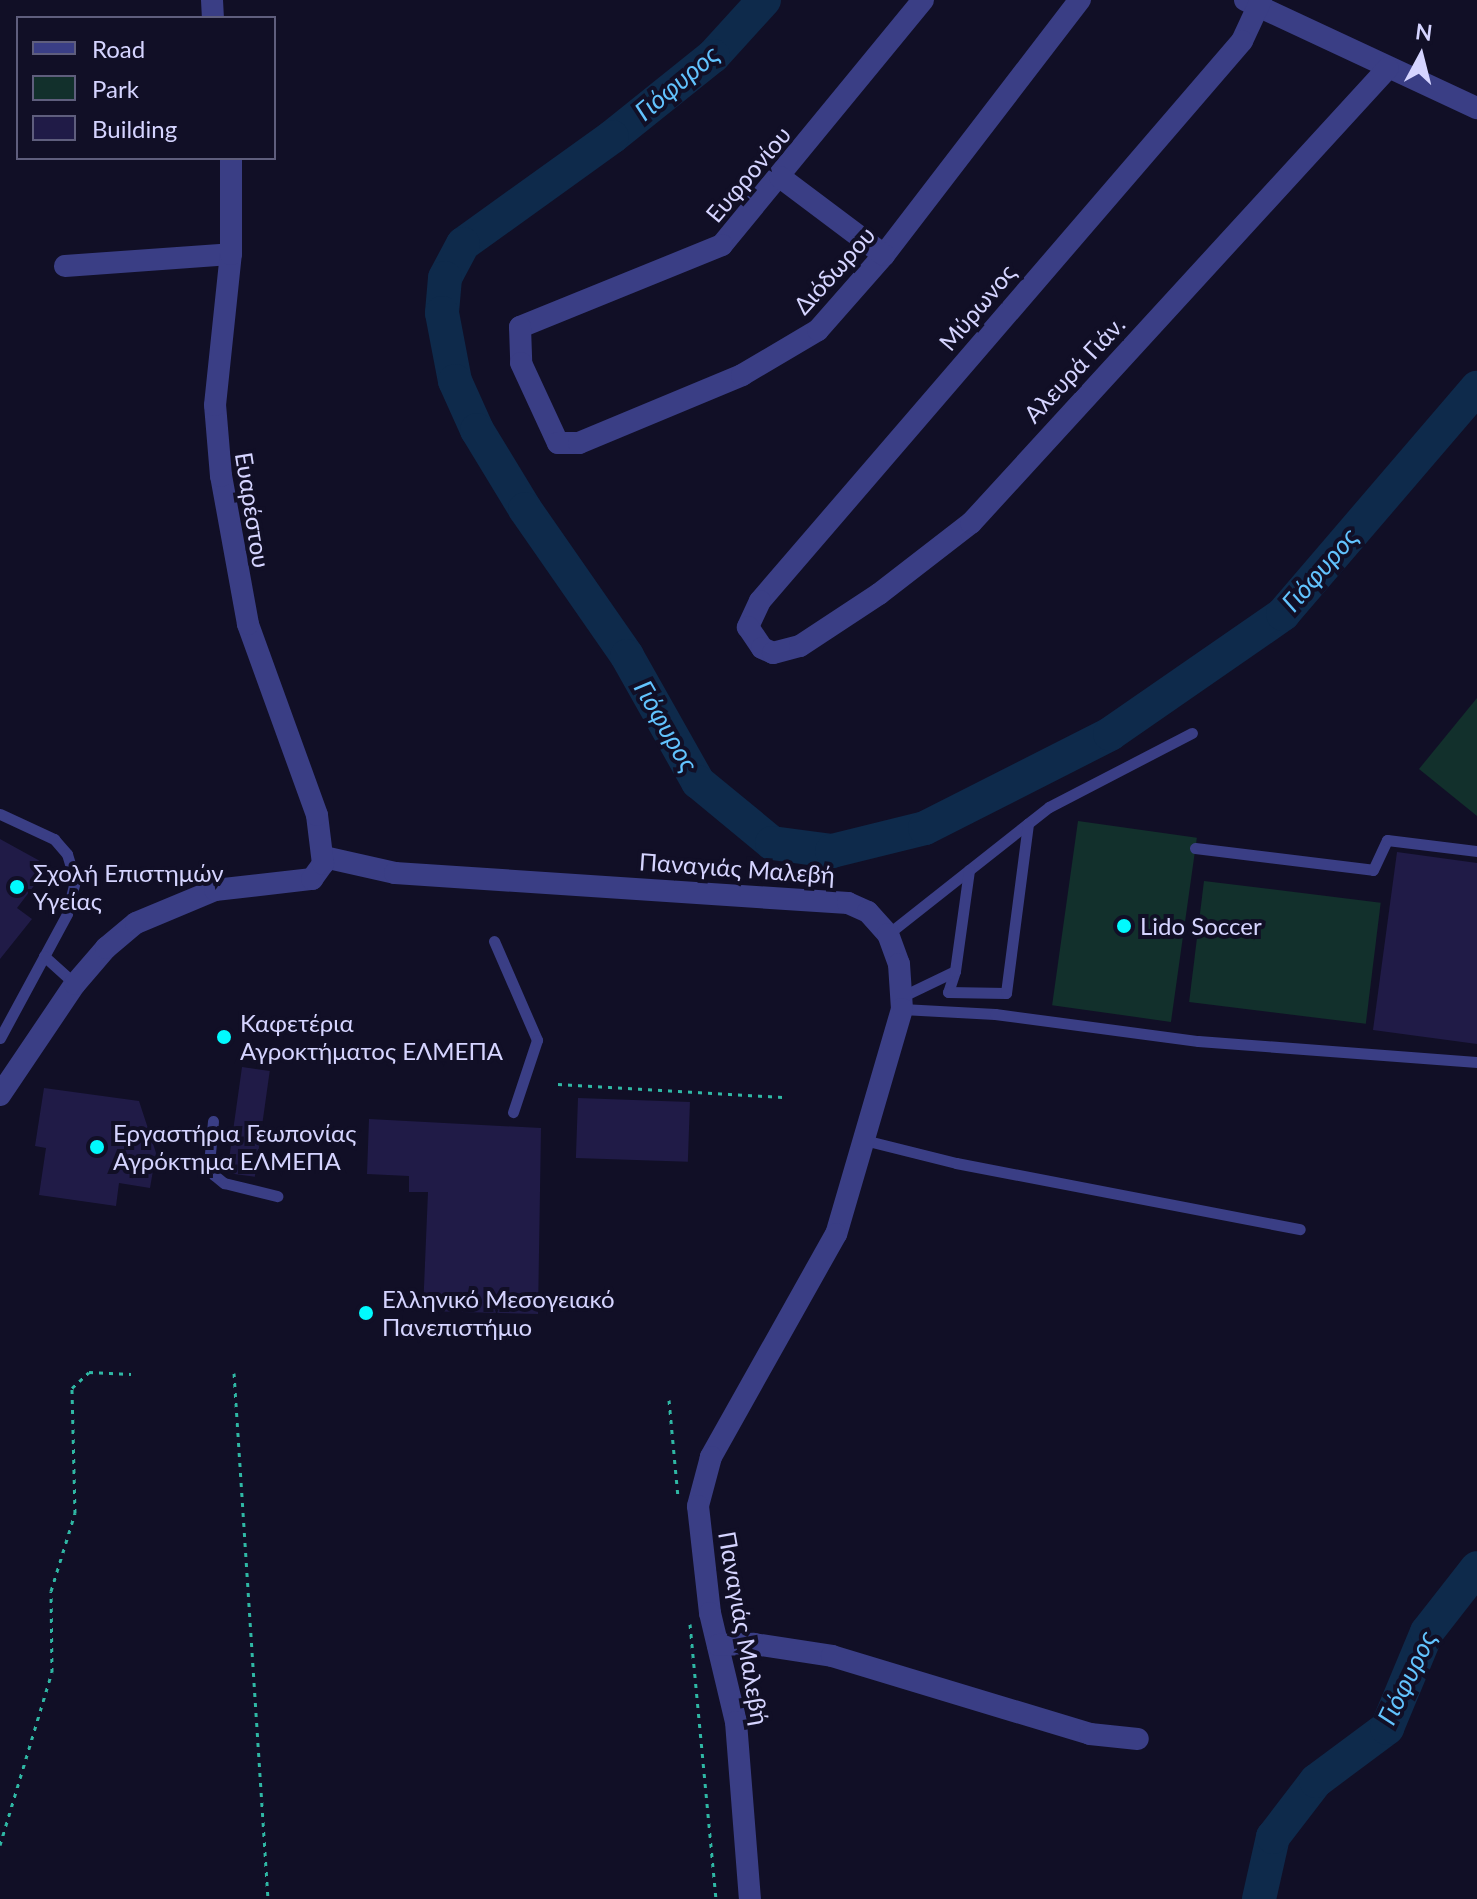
<!DOCTYPE html>
<meta charset="utf-8">
<style>
body{margin:0}
#map{position:relative;width:1477px;height:1899px;overflow:hidden;background:#110f26;font-family:Lato,sans-serif}
div>[style]{position:absolute}
[style*='--x']{left:calc(var(--x)*1px);top:calc(var(--y)*1px);width:calc(var(--w)*1px);rotate:calc(var(--a)*1deg)}
.green>*{inset:0;background:#12302c;transform-origin:0 0}
.river>*{height:34px;margin:-17px;padding:0 17px;transform-origin:17px;border-radius:17px;background:#0e2a4b}
.building>*{inset:0;background:#201b47;transform-origin:0 0}
.path>*{height:3px;margin-top:-1.5px;transform-origin:0;background:repeating-linear-gradient(90deg,#2fb7a4 0 4px,transparent 0 10px)}
.service>*{height:11px;margin:-5.5px;padding:0 5.5px;transform-origin:5.5px;border-radius:5.5px;background:#3a3e85}
.minor>*{height:22px;margin:-11px;padding:0 11px;transform-origin:11px;border-radius:11px;background:#3a3e85}
.dots>*{width:22px;height:22px;translate:-50% -50%;box-sizing:border-box;border:4px solid #110f26;border-radius:50%}
span{translate:-50% -50%;white-space:nowrap;text-align:center;line-height:1.15;-webkit-text-stroke:8px #110f26;paint-order:stroke}
.street-label{font-size:24px;color:#d5d4ff}
.poi-label{font-size:24px;color:#d5d4ff}
.left{translate:0 -50%;text-align:left}
.water-label{font-size:26px;color:#62c3fe;font-style:italic}
.legend{position:absolute;left:16px;top:16px;width:260px;height:144px;box-sizing:border-box;background:#110f26;border:2px solid #5f5e7d;margin:0;padding:10px 14px;list-style:none;font-size:24px;color:#d5d4ff}
.legend li{display:flex;align-items:center;gap:16px;height:40px}
.legend b{width:40px;border:2px solid #5f5e7d}
.north{position:absolute;left:1381px;top:16px;width:80px;height:80px;-webkit-text-stroke:6px #110f26;paint-order:stroke;rotate:7deg;font-size:22px;font-weight:700;line-height:32px;text-align:center;color:#d5d4ff}
.north::after{content:'';display:block;margin:auto;width:28px;height:36px;background:#d5d4ff;clip-path:polygon(50% 0,100% 100%,50% 72%,0 100%)}
</style>
<div id="map">
<div class="green">
<i style="clip-path:polygon(1477px 698px,1477px 816px,1419px 769px)"></i>
<i style="left:1078px;top:821px;width:120px;height:186px;rotate:8deg"></i>
<i style="left:1204px;top:881px;width:178px;height:122px;rotate:7deg"></i>
</div>
<div class="river">
<i style="--x:764;--y:0;--w:76;--a:132.3"></i>
<i style="--x:713;--y:56;--w:129;--a:141.3"></i>
<i style="--x:612;--y:137;--w:183;--a:144.3"></i>
<i style="--x:463;--y:244;--w:38;--a:118"></i>
<i style="--x:445;--y:278;--w:35;--a:95"></i>
<i style="--x:442;--y:313;--w:69;--a:79.2"></i>
<i style="--x:455;--y:381;--w:54;--a:65.8"></i>
<i style="--x:477;--y:430;--w:92;--a:58.7"></i>
<i style="--x:525;--y:509;--w:179;--a:55.2"></i>
<i style="--x:627;--y:656;--w:145;--a:60.6"></i>
<i style="--x:698;--y:782;--w:96;--a:39.5"></i>
<i style="--x:772;--y:843;--w:61;--a:7.6"></i>
<i style="--x:832;--y:851;--w:96;--a:-13.9"></i>
<i style="--x:925;--y:828;--w:208;--a:-26.9"></i>
<i style="--x:1110;--y:734;--w:211;--a:-34.7"></i>
<i style="--x:1283;--y:614;--w:298;--a:-49.4"></i>
<i style="--x:1259;--y:1899;--w:64;--a:-77.3"></i>
<i style="--x:1273;--y:1837;--w:71;--a:-52.5"></i>
<i style="--x:1316;--y:1781;--w:89;--a:-36.7"></i>
<i style="--x:1387;--y:1728;--w:104;--a:-67.4"></i>
<i style="--x:1427;--y:1632;--w:81;--a:-52"></i>
</div>
<div class="building">
<i style="clip-path:polygon(0 839px,49px 866px,17px 908px,32px 919px,0 959px)"></i>
<i style="clip-path:polygon(1397px 852px,1477px 863px,1477px 1044px,1373px 1030px)"></i>
<i style="left:242px;top:1067px;width:28px;height:107px;rotate:8deg"></i>
<i style="clip-path:polygon(44px 1088px,139px 1101px,156px 1153px,150px 1188px,119px 1183px,116px 1206px,39px 1195px,46px 1148px,35px 1146px)"></i>
<i style="left:578px;top:1098px;width:112px;height:60px;rotate:2deg"></i>
<i style="clip-path:polygon(369px 1119px,541px 1128px,538px 1314px,423px 1311px,428px 1192px,409px 1192px,409px 1176px,367px 1174px)"></i>
</div>
<div class="path">
<i style="--x:558;--y:1084;--w:225;--a:3.3"></i>
<i style="--x:234;--y:1373;--w:527;--a:86.3"></i>
<i style="--x:669;--y:1400;--w:97;--a:84.7"></i>
<i style="--x:690;--y:1624;--w:276;--a:84.6"></i>
<i style="--x:0;--y:1845;--w:181;--a:-73.3"></i>
<i style="--x:52;--y:1672;--w:81;--a:-90.7"></i>
<i style="--x:51;--y:1591;--w:82;--a:-72.9"></i>
<i style="--x:75;--y:1513;--w:125;--a:-91.4"></i>
<i style="--x:72;--y:1388;--w:23;--a:-43"></i>
<i style="--x:89;--y:1372;--w:42;--a:2.7"></i>
</div>
<div class="service">
<i style="--x:0;--y:814;--w:60;--a:24.8"></i>
<i style="--x:54;--y:839;--w:20;--a:49"></i>
<i style="--x:67;--y:854;--w:28;--a:73"></i>
<i style="--x:75;--y:881;--w:34;--a:104"></i>
<i style="--x:67;--y:914;--w:141;--a:118.4"></i>
<i style="--x:1195;--y:848;--w:179;--a:7"></i>
<i style="--x:1373;--y:870;--w:33;--a:-65"></i>
<i style="--x:1387;--y:840;--w:91;--a:7"></i>
<i style="--x:888;--y:934;--w:205;--a:-38.3"></i>
<i style="--x:1049;--y:807;--w:161;--a:-27.4"></i>
<i style="--x:494;--y:941;--w:108;--a:66.5"></i>
<i style="--x:537;--y:1040;--w:76;--a:108.4"></i>
<i style="--x:44;--y:956;--w:42;--a:42.1"></i>
<i style="--x:955;--y:971;--w:22;--a:108"></i>
<i style="--x:948;--y:992;--w:58;--a:1"></i>
<i style="--x:1006;--y:993;--w:171;--a:-82.6"></i>
<i style="--x:901;--y:997;--w:60;--a:-25.7"></i>
<i style="--x:955;--y:971;--w:102;--a:-82.1"></i>
<i style="--x:902;--y:1009;--w:93;--a:3.1"></i>
<i style="--x:995;--y:1014;--w:205;--a:7.6"></i>
<i style="--x:1198;--y:1041;--w:280;--a:4.3"></i>
<i style="--x:213;--y:1121;--w:43;--a:95.3"></i>
<i style="--x:209;--y:1164;--w:12;--a:66"></i>
<i style="--x:214;--y:1175;--w:13;--a:39"></i>
<i style="--x:224;--y:1183;--w:55;--a:13.8"></i>
<i style="--x:864;--y:1140;--w:95;--a:14"></i>
<i style="--x:956;--y:1163;--w:350;--a:10.9"></i>
</div>
<div class="minor">
<i style="--x:212;--y:0;--w:18;--a:87"></i>
<i style="--x:923;--y:0;--w:317;--a:129.4"></i>
<i style="--x:722;--y:245;--w:218;--a:157.9"></i>
<i style="--x:520;--y:327;--w:36;--a:88"></i>
<i style="--x:521;--y:363;--w:88;--a:65.2"></i>
<i style="--x:558;--y:443;--w:21;--a:0"></i>
<i style="--x:579;--y:443;--w:177;--a:-22.6"></i>
<i style="--x:742;--y:375;--w:88;--a:-30.6"></i>
<i style="--x:818;--y:330;--w:100;--a:-48.7"></i>
<i style="--x:884;--y:255;--w:322;--a:-52.5"></i>
<i style="--x:1245;--y:0;--w:256;--a:25"></i>
<i style="--x:1261;--y:0;--w:45;--a:114.9"></i>
<i style="--x:1242;--y:41;--w:739;--a:130.72"></i>
<i style="--x:760;--y:601;--w:29;--a:115"></i>
<i style="--x:748;--y:627;--w:25;--a:56"></i>
<i style="--x:762;--y:648;--w:12;--a:24"></i>
<i style="--x:773;--y:653;--w:28;--a:-15"></i>
<i style="--x:800;--y:646;--w:95;--a:-33.4"></i>
<i style="--x:879;--y:594;--w:116;--a:-37.7"></i>
<i style="--x:971;--y:523;--w:617;--a:-47.5"></i>
<i style="--x:780;--y:177;--w:130;--a:36.9"></i>
<i style="--x:65;--y:266;--w:166;--a:-4.1"></i>
<i style="--x:324;--y:857;--w:73;--a:12.7"></i>
<i style="--x:395;--y:873;--w:454;--a:3.8"></i>
<i style="--x:848;--y:903;--w:22;--a:24"></i>
<i style="--x:868;--y:912;--w:30;--a:48"></i>
<i style="--x:888;--y:934;--w:32;--a:70"></i>
<i style="--x:899;--y:964;--w:45;--a:86.2"></i>
<i style="--x:902;--y:1009;--w:234;--a:106.3"></i>
<i style="--x:836;--y:1234;--w:256;--a:119.3"></i>
<i style="--x:711;--y:1457;--w:51;--a:104.9"></i>
<i style="--x:698;--y:1506;--w:108;--a:83.6"></i>
<i style="--x:710;--y:1613;--w:112;--a:76.6"></i>
<i style="--x:736;--y:1722;--w:178;--a:85.5"></i>
<i style="--x:0;--y:1095;--w:134;--a:-56"></i>
<i style="--x:75;--y:984;--w:48;--a:-49.3"></i>
<i style="--x:106;--y:948;--w:39;--a:-40"></i>
<i style="--x:136;--y:923;--w:86;--a:-22.7"></i>
<i style="--x:215;--y:890;--w:98;--a:-6.5"></i>
<i style="--x:312;--y:879;--w:19;--a:-54"></i>
<i style="--x:323;--y:864;--w:49;--a:-97"></i>
<i style="--x:317;--y:815;--w:203;--a:-109.9"></i>
<i style="--x:248;--y:624;--w:150;--a:-100.3"></i>
<i style="--x:221;--y:476;--w:71;--a:-94.8"></i>
<i style="--x:215;--y:405;--w:152;--a:-84"></i>
<i style="--x:231;--y:254;--w:96;--a:-90"></i>
<i style="--x:718;--y:1645;--w:36;--a:-2"></i>
<i style="--x:754;--y:1644;--w:79;--a:8.7"></i>
<i style="--x:832;--y:1656;--w:270;--a:16.8"></i>
<i style="--x:1090;--y:1734;--w:48;--a:5.9"></i>
</div>
<div class="dots">
<i style="left:17px;top:887px;background:#01fafe"></i>
<i style="left:1124px;top:926px;background:#01fafe"></i>
<i style="left:224px;top:1037px;background:#01fafe"></i>
<i style="left:97px;top:1147px;background:#01fafe"></i>
<i style="left:366px;top:1313px;background:#01fafe"></i>
</div>
<div class="street-label">
<span style="left:748px;top:174px;rotate:-50deg">Ευφρονίου</span>
<span style="left:834px;top:270px;rotate:-48deg">Διόδωρου</span>
<span style="left:977px;top:307px;rotate:-50deg">Μύρωνος</span>
<span style="left:1074px;top:369px;rotate:-47deg">Αλευρά Γιάν.</span>
<span style="left:253px;top:510px;rotate:81deg">Ευαρέστου</span>
<span style="left:737px;top:868px;rotate:4deg">Παναγιάς Μαλεβή</span>
<span style="left:744px;top:1628px;rotate:80deg">Παναγιάς Μαλεβή</span>
</div>
<div class="poi-label">
<span class="left" style="left:33px;top:887px">Σχολή Επιστημών<br>Υγείας</span>
<span class="left" style="left:1140px;top:926px">Lido Soccer</span>
<span class="left" style="left:240px;top:1037px">Καφετέρια<br>Αγροκτήματος ΕΛΜΕΠΑ</span>
<span class="left" style="left:113px;top:1147px">Εργαστήρια Γεωπονίας<br>Αγρόκτημα ΕΛΜΕΠΑ</span>
<span class="left" style="left:382px;top:1313px">Ελληνικό Μεσογειακό<br>Πανεπιστήμιο</span>
</div>
<div class="water-label">
<span style="left:677px;top:83px;rotate:-40deg">Γιόφυρος</span>
<span style="left:1320px;top:570px;rotate:-49deg">Γιόφυρος</span>
<span style="left:666px;top:726px;rotate:60deg">Γιόφυρος</span>
<span style="left:1407px;top:1678px;rotate:-64deg">Γιόφυρος</span>
</div>
<ul class="legend">
<li><b style="height:10px;background:#3a3e85"></b>Road</li>
<li><b style="height:22px;background:#12302c"></b>Park</li>
<li><b style="height:22px;background:#201b47"></b>Building</li>
</ul>
<div class="north">N</div>
</div>
